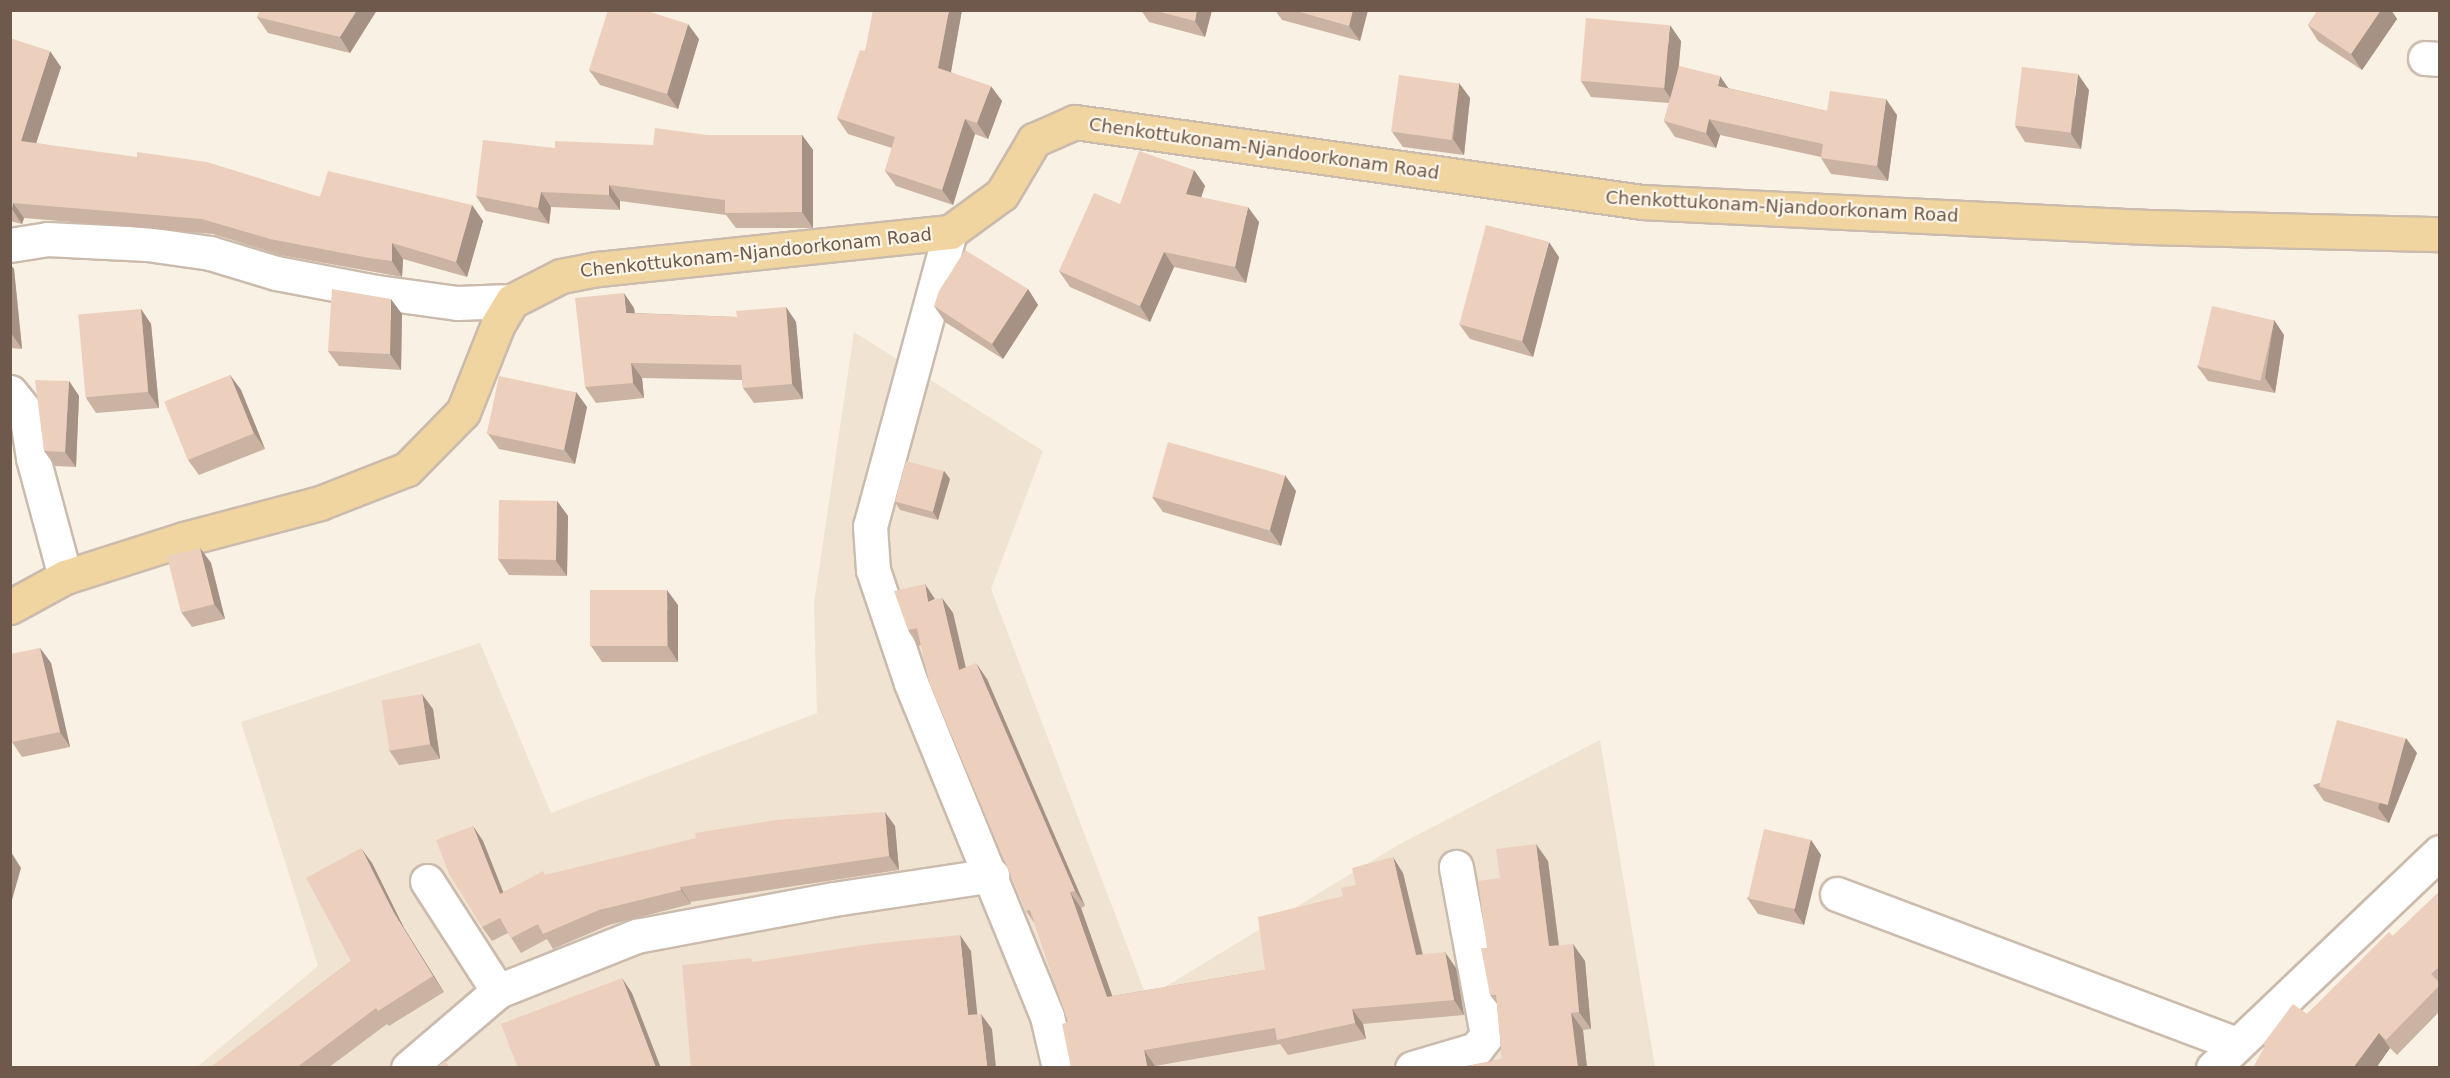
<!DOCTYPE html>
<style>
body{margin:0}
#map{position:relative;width:2450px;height:1078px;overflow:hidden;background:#f9f1e3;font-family:"DejaVu Sans",sans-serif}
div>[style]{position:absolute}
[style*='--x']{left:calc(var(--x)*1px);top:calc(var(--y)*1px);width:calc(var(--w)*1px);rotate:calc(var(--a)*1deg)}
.residential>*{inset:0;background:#f0e3d2}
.roads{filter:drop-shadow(2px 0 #cbbbad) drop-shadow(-2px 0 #cbbbad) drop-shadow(0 2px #cbbbad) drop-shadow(0 -2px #cbbbad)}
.minor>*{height:33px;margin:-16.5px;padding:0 16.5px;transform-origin:16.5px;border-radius:16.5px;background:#fff}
.major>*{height:33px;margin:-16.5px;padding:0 16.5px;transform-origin:16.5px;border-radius:16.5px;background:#f1d5a1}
.wall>*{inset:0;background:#cbb3a3}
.shaded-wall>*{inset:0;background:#a59284}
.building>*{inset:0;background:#ecd0bd;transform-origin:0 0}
span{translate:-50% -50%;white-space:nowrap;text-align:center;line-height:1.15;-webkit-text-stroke:4.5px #fdf5e8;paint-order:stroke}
.street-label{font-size:18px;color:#6e594c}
.frame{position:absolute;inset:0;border:12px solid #6e594c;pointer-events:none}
</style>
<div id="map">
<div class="residential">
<i style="clip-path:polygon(854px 332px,1043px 451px,991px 589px,1147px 998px,1398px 845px,1600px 740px,1655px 1067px,196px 1068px,318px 966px,241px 722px,480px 643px,551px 813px,817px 713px,814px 604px)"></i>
</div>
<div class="roads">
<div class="minor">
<i style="--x:2425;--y:58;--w:15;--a:4"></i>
<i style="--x:950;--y:232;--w:305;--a:105.2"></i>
<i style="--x:870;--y:526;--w:44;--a:86.1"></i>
<i style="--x:873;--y:570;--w:119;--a:71.4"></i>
<i style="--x:911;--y:683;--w:360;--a:67.8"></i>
<i style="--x:1047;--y:1016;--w:53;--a:77"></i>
<i style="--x:10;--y:245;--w:37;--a:-9"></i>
<i style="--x:47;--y:239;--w:100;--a:2.9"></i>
<i style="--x:147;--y:244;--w:64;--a:8.1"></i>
<i style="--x:210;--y:253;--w:69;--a:16.9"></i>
<i style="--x:276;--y:273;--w:103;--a:10.7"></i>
<i style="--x:377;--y:292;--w:81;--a:7.8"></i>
<i style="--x:457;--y:303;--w:55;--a:-2.1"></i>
<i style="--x:10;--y:392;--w:26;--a:51"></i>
<i style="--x:26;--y:412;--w:47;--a:81.3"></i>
<i style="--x:33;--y:458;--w:123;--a:74.9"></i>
<i style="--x:427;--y:881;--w:131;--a:57.2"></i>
<i style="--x:1837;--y:894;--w:427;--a:20.6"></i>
<i style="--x:408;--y:1068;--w:118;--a:-40.5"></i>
<i style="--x:498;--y:991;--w:149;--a:-21.7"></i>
<i style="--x:636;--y:936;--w:201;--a:-10.6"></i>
<i style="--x:834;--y:899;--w:160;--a:-8.6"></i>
<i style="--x:1412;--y:1068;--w:67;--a:-16.5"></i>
<i style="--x:1476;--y:1049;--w:18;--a:-52"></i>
<i style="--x:1487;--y:1035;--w:171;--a:-100.5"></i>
<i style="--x:2213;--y:1068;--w:313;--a:-43.6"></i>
</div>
<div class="major">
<i style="--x:10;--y:607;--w:63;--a:-28.6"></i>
<i style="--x:65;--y:577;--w:125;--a:-17.7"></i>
<i style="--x:184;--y:539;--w:141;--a:-14.8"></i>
<i style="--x:320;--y:503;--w:93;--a:-21.3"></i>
<i style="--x:407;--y:469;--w:80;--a:-45.5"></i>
<i style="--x:463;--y:412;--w:95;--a:-68.3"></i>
<i style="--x:498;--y:324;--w:27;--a:-59"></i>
<i style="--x:512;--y:301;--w:55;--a:-27"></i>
<i style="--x:561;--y:276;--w:38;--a:-11"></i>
<i style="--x:598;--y:269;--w:354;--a:-6"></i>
<i style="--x:950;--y:232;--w:64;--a:-36.2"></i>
<i style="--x:1002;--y:194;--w:63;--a:-59.3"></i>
<i style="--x:1034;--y:140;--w:45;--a:-23.7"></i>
<i style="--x:1075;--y:122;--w:573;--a:8.03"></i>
<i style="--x:1642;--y:202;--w:507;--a:2.83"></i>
<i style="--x:2148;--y:227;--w:292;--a:1.4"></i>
</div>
</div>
<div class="wall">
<i style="clip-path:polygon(261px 10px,377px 10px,350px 53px,268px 33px,257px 17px)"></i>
<i style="clip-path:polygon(962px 10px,951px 72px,1002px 101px,988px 139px,975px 134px,953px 205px,896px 186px,885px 171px,892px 148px,848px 134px,837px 118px,865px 51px)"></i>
<i style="clip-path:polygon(1141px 10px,1212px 10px,1205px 37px,1149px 22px)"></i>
<i style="clip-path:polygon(1275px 10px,1368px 10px,1360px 41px,1282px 20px)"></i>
<i style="clip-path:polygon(2318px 10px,2391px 10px,2397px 19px,2362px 70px,2318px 41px,2308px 25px)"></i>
<i style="clip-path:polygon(10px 38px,61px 67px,36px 143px,320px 197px,472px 205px,483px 221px,467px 277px,403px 259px,402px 277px,380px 273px,280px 255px,213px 234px,24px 218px,22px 224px,10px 221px)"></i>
<i style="clip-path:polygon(699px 39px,678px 109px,600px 85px,589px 70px)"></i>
<i style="clip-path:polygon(1681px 41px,1679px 66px,1728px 88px,1827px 111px,1897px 115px,1888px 181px,1831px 174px,1821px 158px,1821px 157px,1720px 135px,1716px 148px,1675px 137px,1664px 121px,1669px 103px,1591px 97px,1581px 81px)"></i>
<i style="clip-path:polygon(1459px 83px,1470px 98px,1464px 155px,1403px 147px,1392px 132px)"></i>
<i style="clip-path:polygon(2089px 90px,2081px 149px,2025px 142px,2015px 126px)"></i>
<i style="clip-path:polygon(707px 135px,802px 135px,813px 150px,813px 228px,736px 228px,726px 215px,620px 201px,620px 210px,551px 207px,549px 224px,486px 211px,476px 196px,555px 148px,653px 145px)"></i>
<i style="clip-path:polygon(1194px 170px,1205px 186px,1201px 197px,1259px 222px,1246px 283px,1174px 267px,1150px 322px,1070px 287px,1059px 271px,1120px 204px)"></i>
<i style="clip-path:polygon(1559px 257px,1533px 357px,1470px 339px,1459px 324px)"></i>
<i style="clip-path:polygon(10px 264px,14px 269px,22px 349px,10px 348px)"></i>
<i style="clip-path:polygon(1028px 289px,1038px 305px,1003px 359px,945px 322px,934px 306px)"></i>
<i style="clip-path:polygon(786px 307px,796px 322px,803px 399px,754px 403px,743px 388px,742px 380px,642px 378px,644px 398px,596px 403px,585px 387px,634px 308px,635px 313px,737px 317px)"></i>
<i style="clip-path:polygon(141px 309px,151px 324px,159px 408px,96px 413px,86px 398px)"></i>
<i style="clip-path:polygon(402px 314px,401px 370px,339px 366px,328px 351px)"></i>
<i style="clip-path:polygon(2274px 320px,2284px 335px,2275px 393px,2208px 381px,2197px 366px)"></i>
<i style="clip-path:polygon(230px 375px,241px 390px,265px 449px,199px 475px,188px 460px)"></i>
<i style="clip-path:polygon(69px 381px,79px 396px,76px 467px,55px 466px,44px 451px)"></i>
<i style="clip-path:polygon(576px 392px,587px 407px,575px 464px,499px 449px,488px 434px)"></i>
<i style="clip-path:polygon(944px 471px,950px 479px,938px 520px,900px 510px,895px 502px)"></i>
<i style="clip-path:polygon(1296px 491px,1281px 546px,1163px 512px,1152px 497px)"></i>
<i style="clip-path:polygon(557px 501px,568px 516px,567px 576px,509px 575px,498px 559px)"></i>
<i style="clip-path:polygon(200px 548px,211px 563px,225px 619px,192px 627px,181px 612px)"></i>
<i style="clip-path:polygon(942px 598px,953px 613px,966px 668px,987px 679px,1085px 906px,1081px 908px,1112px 996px,1265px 970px,1343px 896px,1403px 873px,1423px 954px,1456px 968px,1464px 1015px,1363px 1024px,1366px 1039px,1288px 1055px,1280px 1044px,1155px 1066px,1155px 1068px,1071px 1068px,1068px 1022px,1035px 924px,1026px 911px,921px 645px,918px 646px,908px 630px,935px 600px)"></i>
<i style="clip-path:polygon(678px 605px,678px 662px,602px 662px,591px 646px)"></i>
<i style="clip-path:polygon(40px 648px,51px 663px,70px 747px,22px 757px,12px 742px)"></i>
<i style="clip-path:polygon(433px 709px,440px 759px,399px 765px,389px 750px)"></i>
<i style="clip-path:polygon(2417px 753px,2389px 823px,2324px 801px,2313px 785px)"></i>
<i style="clip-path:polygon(473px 826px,483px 841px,503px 892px,545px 875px,895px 826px,899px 870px,690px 902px,691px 904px,609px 925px,553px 949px,547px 939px,521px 953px,508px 933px,492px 941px,482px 927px)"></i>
<i style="clip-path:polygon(1811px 840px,1821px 855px,1804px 925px,1758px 914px,1747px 898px)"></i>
<i style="clip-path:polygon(1548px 861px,1559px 945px,1585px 961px,1591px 1029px,1583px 1030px,1587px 1068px,1457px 1068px,1502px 1059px,1497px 1004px,1490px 995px,1487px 948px,1500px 878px)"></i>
<i style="clip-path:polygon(372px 863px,404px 928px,444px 992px,389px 1026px,387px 1024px,328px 1068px,210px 1068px,351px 961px)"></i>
<i style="clip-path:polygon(2439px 892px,2439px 1012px,2397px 1055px,2390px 1048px,2376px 1068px,2253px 1068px,2265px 1047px,2263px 1044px,2307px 1014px,2393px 936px)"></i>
</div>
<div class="shaded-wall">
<i style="clip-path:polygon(357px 10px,377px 10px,350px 53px,340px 37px)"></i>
<i style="clip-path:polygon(949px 10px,962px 10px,949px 83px,938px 68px)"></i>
<i style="clip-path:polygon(1197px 10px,1212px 10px,1205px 37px,1195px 21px)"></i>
<i style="clip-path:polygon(1353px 10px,1368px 10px,1360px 41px,1349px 26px)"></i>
<i style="clip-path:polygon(2381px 10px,2391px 10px,2397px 19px,2362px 70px,2351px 54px)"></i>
<i style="clip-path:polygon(688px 24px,699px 39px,678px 109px,667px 94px)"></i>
<i style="clip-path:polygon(1670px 25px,1681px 41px,1675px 104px,1664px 89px)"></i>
<i style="clip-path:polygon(50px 51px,61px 67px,32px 156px,21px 141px)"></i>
<i style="clip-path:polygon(2078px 74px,2089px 90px,2081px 149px,2071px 134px)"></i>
<i style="clip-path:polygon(1720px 76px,1731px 92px,1718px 86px)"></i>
<i style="clip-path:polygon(1459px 83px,1470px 98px,1464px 155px,1453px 139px)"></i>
<i style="clip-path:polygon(991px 86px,1002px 101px,988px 139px,977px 123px)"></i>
<i style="clip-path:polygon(1886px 99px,1897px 115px,1888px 181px,1877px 166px)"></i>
<i style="clip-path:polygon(965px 119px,975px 134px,953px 205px,942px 190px)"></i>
<i style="clip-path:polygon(1709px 119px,1720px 135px,1716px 148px,1706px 133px)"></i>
<i style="clip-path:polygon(802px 135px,813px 150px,813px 228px,802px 212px)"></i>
<i style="clip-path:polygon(1194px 170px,1205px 186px,1197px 209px,1186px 194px)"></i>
<i style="clip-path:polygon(609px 185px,620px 201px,620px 210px,609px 195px)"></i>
<i style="clip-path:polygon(541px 192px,551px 207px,549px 224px,538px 208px)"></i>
<i style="clip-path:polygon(13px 203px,24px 218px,22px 224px,12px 209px)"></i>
<i style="clip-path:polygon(472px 205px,483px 221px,467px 277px,456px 262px)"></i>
<i style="clip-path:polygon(1248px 207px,1259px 222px,1246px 283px,1235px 267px)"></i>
<i style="clip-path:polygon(1549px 242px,1559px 257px,1533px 357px,1522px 341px)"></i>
<i style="clip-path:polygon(392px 243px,403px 259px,402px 277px,392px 261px)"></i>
<i style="clip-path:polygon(1164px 252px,1174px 267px,1150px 322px,1140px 306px)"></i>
<i style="clip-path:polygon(10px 264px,14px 269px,22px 349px,11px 333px)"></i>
<i style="clip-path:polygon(1028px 289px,1038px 305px,1003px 359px,992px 344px)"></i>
<i style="clip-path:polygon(624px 293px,634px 308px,636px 328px,626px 313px)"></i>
<i style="clip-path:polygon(391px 299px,402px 314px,401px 370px,390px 354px)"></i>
<i style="clip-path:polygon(786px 307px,796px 322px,803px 399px,792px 384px)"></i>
<i style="clip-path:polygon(141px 309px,151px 324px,159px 408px,148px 392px)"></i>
<i style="clip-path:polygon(2274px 320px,2284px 335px,2275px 393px,2265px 378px)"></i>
<i style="clip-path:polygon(631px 363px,642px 378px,644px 398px,633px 383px)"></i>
<i style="clip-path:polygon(230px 375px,241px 390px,265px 449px,254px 433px)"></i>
<i style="clip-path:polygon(69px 381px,79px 396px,76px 467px,65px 452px)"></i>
<i style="clip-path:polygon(576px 392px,587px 407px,575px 464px,564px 449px)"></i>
<i style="clip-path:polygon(944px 471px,950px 479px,938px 520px,933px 512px)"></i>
<i style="clip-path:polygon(1285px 475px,1296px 491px,1281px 546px,1270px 530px)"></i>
<i style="clip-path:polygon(557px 501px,568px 516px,567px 576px,556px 561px)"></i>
<i style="clip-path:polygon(200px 548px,211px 563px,225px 619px,214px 604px)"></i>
<i style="clip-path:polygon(925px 584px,935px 599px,928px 602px)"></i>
<i style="clip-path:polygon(667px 590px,678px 605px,678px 662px,668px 646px)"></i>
<i style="clip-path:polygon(942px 598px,953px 613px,970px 686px,959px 670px)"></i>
<i style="clip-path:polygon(40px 648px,51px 663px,70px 747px,60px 732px)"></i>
<i style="clip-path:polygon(976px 663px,987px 679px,1085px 906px,1075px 891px)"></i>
<i style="clip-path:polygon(422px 694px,433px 709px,440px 759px,430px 744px)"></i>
<i style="clip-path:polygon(2406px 738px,2417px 753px,2389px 823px,2378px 808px)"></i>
<i style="clip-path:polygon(885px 812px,895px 826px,899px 870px,889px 856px)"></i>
<i style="clip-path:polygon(473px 826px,483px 841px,510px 909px,500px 894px)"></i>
<i style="clip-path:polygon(1811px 840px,1821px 855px,1804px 925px,1794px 910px)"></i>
<i style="clip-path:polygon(1536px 844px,1548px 861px,1561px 963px,1549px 946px)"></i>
<i style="clip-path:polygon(361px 848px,372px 863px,404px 928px,444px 992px,433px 976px,394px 913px)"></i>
<i style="clip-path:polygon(11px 852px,21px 868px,10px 907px,10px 853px)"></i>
<i style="clip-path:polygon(1393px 857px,1403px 873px,1426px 970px,1416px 955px)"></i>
<i style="clip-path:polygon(680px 887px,690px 902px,691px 904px,681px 890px)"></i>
<i style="clip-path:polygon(1070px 892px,1081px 908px,1118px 1012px,1107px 997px)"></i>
<i style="clip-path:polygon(960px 935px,971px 951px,979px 1031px,968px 1015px)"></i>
<i style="clip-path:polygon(1573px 944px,1585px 961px,1591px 1029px,1579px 1012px)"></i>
<i style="clip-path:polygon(1445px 952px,1456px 968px,1464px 1015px,1454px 1000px)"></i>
<i style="clip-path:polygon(622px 978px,632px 993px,661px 1068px,656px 1068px)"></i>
<i style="clip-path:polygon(1352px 1009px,1363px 1024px,1366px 1039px,1355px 1023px)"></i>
<i style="clip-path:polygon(1571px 1013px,1583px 1030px,1587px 1068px,1578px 1068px)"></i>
<i style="clip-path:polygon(981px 1014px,992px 1029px,996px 1068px,988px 1068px,987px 1066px)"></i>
<i style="clip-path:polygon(2379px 1033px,2390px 1048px,2376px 1068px,2353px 1068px)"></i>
<i style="clip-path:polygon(1144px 1050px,1155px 1066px,1155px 1068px,1148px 1068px,1147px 1066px)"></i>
</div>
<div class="building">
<i style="clip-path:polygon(261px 10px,357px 10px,340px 37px,257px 17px)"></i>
<i style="clip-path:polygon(608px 10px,644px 10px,688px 24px,667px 94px,589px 70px)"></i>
<i style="clip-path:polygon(873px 10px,949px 10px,938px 68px,991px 86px,977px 123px,965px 119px,942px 190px,885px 171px,895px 137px,837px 118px,860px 50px,865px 51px)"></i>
<i style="clip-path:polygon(1152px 10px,1197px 10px,1195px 21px)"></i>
<i style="clip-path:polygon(1293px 10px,1353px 10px,1349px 26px)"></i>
<i style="clip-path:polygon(2318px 10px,2381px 10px,2351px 54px,2308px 25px)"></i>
<i style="left:1586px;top:18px;width:84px;height:63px;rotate:5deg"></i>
<i style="clip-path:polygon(10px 38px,50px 51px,21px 141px,137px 157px,137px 152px,207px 162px,320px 197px,328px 171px,472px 205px,456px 262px,392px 243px,392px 261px,369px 258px,270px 239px,202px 219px,13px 203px,12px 209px,10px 208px)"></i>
<i style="clip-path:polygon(1679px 66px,1720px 76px,1718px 86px,1827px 111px,1830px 91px,1886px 99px,1877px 166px,1821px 158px,1823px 144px,1709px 119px,1706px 133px,1664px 121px)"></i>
<i style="left:2022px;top:67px;width:56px;height:59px;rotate:7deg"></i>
<i style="left:1399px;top:75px;width:61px;height:57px;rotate:8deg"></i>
<i style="clip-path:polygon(655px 128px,707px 135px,802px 135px,802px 212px,725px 213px,725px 200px,609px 185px,609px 195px,541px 192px,538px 208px,476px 196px,483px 140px,555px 148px,555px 141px,653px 145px)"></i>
<i style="clip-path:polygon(1139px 151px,1194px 170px,1186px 194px,1248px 207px,1235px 267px,1164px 252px,1140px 306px,1059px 271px,1094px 193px,1120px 204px)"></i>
<i style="left:1486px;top:225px;width:65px;height:103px;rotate:15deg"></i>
<i style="clip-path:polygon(965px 250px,1028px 289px,992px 344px,934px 306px,939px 291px)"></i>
<i style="clip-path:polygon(332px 289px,391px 299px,390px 354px,328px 351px)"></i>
<i style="clip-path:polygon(624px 293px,626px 313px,737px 317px,736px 311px,786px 307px,792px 384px,743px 388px,741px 365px,631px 363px,633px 383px,585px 387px,575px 298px)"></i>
<i style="left:2212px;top:306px;width:64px;height:62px;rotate:13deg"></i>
<i style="left:141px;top:309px;width:83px;height:63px;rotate:85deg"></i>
<i style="left:230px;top:375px;width:63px;height:71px;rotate:68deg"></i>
<i style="left:499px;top:376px;width:79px;height:59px;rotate:12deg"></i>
<i style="clip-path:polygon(35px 380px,69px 381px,65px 452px,44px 451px)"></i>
<i style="left:1168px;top:442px;width:122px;height:57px;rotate:16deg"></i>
<i style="left:906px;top:461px;width:39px;height:42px;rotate:15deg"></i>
<i style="left:499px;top:500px;width:58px;height:59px;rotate:1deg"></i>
<i style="left:200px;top:548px;width:58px;height:34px;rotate:76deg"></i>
<i style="clip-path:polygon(925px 584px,928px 602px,942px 598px,959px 670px,976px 663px,1075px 891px,1070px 892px,1107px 997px,1265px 970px,1258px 917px,1343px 896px,1341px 888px,1356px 885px,1352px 868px,1393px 857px,1416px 955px,1445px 952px,1454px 1000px,1352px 1009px,1355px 1023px,1277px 1040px,1275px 1028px,1144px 1050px,1147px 1066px,1141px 1068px,1071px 1068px,1062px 1024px,1068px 1022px,1030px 910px,1026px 911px,929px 682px,917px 628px,908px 630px,894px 591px)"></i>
<i style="left:590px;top:590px;width:77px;height:56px"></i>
<i style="clip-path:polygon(40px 648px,60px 732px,12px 742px,10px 737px,10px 654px)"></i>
<i style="left:422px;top:694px;width:51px;height:41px;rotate:81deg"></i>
<i style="left:2337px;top:720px;width:71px;height:69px;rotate:15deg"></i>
<i style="clip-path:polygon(885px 812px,889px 856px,680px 887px,681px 890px,599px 910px,543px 934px,538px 924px,511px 938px,500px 918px,482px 927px,449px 874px,436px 840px,473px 826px,500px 894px,543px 871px,545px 875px,696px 838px,695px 833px,776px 820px)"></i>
<i style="left:1764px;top:829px;width:48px;height:71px;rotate:13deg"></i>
<i style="clip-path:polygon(1536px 844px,1549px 946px,1573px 944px,1579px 1012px,1571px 1013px,1578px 1068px,1457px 1068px,1502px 1059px,1496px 995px,1490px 995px,1481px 948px,1487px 948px,1478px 881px,1500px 878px,1496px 849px)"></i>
<i style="clip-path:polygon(361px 848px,394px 913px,433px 976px,378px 1011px,376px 1008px,296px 1068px,210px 1068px,351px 961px,306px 878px)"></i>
<i style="clip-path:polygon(2439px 892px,2439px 967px,2431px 974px,2439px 982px,2439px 986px,2386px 1040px,2379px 1033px,2353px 1068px,2253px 1068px,2265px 1046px,2263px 1044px,2293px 1004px,2307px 1014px,2389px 932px,2393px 936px)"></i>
<i style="clip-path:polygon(960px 935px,968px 1015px,981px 1014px,987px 1066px,975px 1068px,691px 1068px,682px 965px,751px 958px,752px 962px,871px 944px)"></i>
<i style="clip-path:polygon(622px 978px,656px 1068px,518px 1068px,501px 1024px)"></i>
<i style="clip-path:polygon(445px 1061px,450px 1068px,435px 1068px)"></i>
</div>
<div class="street-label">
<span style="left:1264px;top:149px;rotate:8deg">Chenkottukonam-Njandoorkonam Road</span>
<span style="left:1782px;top:207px;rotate:3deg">Chenkottukonam-Njandoorkonam Road</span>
<span style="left:756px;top:253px;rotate:-6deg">Chenkottukonam-Njandoorkonam Road</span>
</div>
<div class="frame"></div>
</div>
